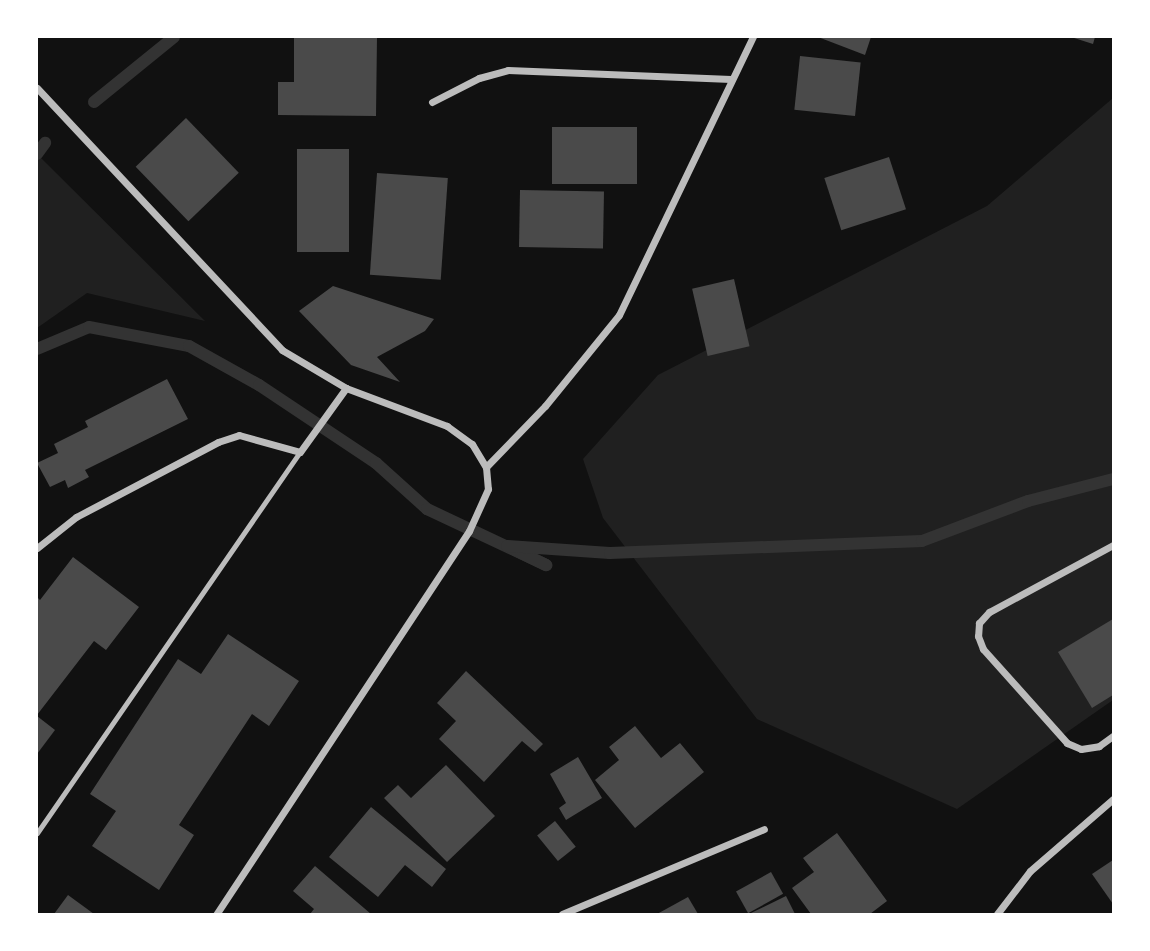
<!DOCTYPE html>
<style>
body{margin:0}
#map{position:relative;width:1150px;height:951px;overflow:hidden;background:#111;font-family:Quicksand,sans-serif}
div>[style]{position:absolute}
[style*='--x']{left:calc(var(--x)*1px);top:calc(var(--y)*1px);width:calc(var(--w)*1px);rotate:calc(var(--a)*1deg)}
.green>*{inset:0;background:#202020}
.stream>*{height:12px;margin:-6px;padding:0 6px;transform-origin:6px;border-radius:6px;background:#333}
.building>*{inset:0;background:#4a4a4a;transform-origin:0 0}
.service>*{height:5px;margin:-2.5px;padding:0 2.5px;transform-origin:2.5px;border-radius:2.5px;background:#bcbcbc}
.minor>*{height:7px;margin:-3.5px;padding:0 3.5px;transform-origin:3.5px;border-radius:3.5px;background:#bcbcbc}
span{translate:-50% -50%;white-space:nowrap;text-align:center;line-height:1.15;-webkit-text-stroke:5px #fff;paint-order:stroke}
.frame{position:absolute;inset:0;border:38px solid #fff;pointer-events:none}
</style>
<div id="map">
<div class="green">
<i style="clip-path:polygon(1113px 98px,1113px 700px,957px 809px,757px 719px,603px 518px,583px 459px,658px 375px,987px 206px)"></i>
<i style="clip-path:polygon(37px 155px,41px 158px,205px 321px,87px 293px,37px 328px)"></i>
</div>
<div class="stream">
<i style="--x:94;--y:102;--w:103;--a:-39.1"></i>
<i style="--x:37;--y:154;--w:14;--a:-54"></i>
<i style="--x:37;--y:349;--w:56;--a:-22.9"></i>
<i style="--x:89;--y:327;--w:102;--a:10.8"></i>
<i style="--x:189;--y:346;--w:80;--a:29.1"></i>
<i style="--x:259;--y:385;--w:141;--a:33.7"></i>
<i style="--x:376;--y:463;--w:69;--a:42"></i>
<i style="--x:427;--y:509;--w:132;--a:25.2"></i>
<i style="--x:546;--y:565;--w:43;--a:-154"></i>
<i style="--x:507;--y:546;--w:103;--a:3.9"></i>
<i style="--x:610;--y:553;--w:312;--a:-2.2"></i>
<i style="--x:922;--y:541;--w:113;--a:-20.7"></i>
<i style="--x:1028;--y:501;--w:88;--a:-14.5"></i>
</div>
<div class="building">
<i style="clip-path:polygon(294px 37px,377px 37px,376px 116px,278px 115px,278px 82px,294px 82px)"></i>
<i style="clip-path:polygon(818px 37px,871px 37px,865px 55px)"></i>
<i style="clip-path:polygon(1071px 37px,1095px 37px,1093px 44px)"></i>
<i style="left:800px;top:56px;width:61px;height:54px;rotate:6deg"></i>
<i style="left:186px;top:118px;width:76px;height:70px;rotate:46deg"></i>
<i style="left:552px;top:127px;width:85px;height:57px"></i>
<i style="left:297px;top:149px;width:52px;height:103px"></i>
<i style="left:889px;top:157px;width:55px;height:68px;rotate:72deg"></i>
<i style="left:377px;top:173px;width:71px;height:102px;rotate:4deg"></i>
<i style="left:520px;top:190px;width:84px;height:57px;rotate:1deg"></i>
<i style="left:734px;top:279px;width:69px;height:43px;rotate:77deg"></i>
<i style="clip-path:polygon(333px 286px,434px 319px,425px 331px,377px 357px,400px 382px,351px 365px,299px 311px)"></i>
<i style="clip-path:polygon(167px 379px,188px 419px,85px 470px,89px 477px,68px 488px,65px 480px,50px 487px,37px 463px,58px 453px,54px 444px,88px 427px,85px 421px)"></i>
<i style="clip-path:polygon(73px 557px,139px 607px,106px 650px,94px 641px,37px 715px,37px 597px,40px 600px)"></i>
<i style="clip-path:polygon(1113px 619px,1113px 695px,1092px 708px,1058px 652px)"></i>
<i style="clip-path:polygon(228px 634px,299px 681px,269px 726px,252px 714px,179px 825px,194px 835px,159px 890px,92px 846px,116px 811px,90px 794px,178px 659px,201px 674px)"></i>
<i style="clip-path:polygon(466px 671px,543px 744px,535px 752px,522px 741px,484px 782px,439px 739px,456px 721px,437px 703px)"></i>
<i style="clip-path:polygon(37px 716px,55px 730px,37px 754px)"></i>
<i style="clip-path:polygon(635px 726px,661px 758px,680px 743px,704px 772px,635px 828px,595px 780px,619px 760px,609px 747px)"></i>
<i style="clip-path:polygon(578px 757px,602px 798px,566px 820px,559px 808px,566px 803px,550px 774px)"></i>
<i style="clip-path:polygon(446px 765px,495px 816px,447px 862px,384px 798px,398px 785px,411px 798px)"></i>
<i style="clip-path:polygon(371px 807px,446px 869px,432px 887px,405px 865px,378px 897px,329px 857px)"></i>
<i style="left:555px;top:821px;width:33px;height:23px;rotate:51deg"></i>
<i style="clip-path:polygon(837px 833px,887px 901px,870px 914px,811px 914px,792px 888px,814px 872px,803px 858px)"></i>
<i style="clip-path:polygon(1113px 860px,1113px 904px,1092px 874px)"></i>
<i style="clip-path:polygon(315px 866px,371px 914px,310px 914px,314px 909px,293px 891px)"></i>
<i style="left:771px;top:872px;width:25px;height:40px;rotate:61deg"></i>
<i style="clip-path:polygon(68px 895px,94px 914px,54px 914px)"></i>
<i style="clip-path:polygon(786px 896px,795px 914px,749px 914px)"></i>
<i style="clip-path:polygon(688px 897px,698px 914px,657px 914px)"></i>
</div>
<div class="service">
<i style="--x:37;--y:833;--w:463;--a:-55.4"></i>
</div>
<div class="minor">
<i style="--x:37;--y:88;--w:359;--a:46.9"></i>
<i style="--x:282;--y:350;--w:74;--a:30.7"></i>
<i style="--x:346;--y:388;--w:108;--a:20.6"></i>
<i style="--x:447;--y:426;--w:31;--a:36"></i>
<i style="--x:472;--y:444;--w:27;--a:59"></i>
<i style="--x:486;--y:467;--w:22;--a:85"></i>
<i style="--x:488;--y:489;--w:46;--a:114.3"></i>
<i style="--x:469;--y:531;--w:459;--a:123.4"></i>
<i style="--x:432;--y:102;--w:53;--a:-27.1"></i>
<i style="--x:479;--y:78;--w:30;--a:-15"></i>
<i style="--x:508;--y:70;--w:223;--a:2.3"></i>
<i style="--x:486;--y:467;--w:85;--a:-46"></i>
<i style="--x:545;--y:406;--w:117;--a:-50.9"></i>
<i style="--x:619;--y:315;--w:309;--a:-64.3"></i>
<i style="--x:1113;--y:545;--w:141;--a:151.6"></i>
<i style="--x:989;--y:612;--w:15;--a:132"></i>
<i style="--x:979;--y:623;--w:13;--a:94"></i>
<i style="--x:978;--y:636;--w:14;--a:69"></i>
<i style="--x:983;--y:649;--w:126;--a:48.2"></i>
<i style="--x:1067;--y:743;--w:15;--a:23"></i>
<i style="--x:1081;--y:749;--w:18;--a:-9"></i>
<i style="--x:1099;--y:746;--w:17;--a:-36"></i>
<i style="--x:37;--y:548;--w:50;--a:-38.5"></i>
<i style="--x:76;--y:517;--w:161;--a:-27.8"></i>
<i style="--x:218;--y:442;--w:22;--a:-18"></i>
<i style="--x:239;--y:435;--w:63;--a:15.6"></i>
<i style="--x:300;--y:452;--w:79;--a:-54.3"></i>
<i style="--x:562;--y:914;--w:219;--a:-22.8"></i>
<i style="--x:997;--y:914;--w:54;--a:-52.5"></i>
<i style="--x:1030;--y:871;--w:110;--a:-40.9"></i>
</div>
<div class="frame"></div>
</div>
